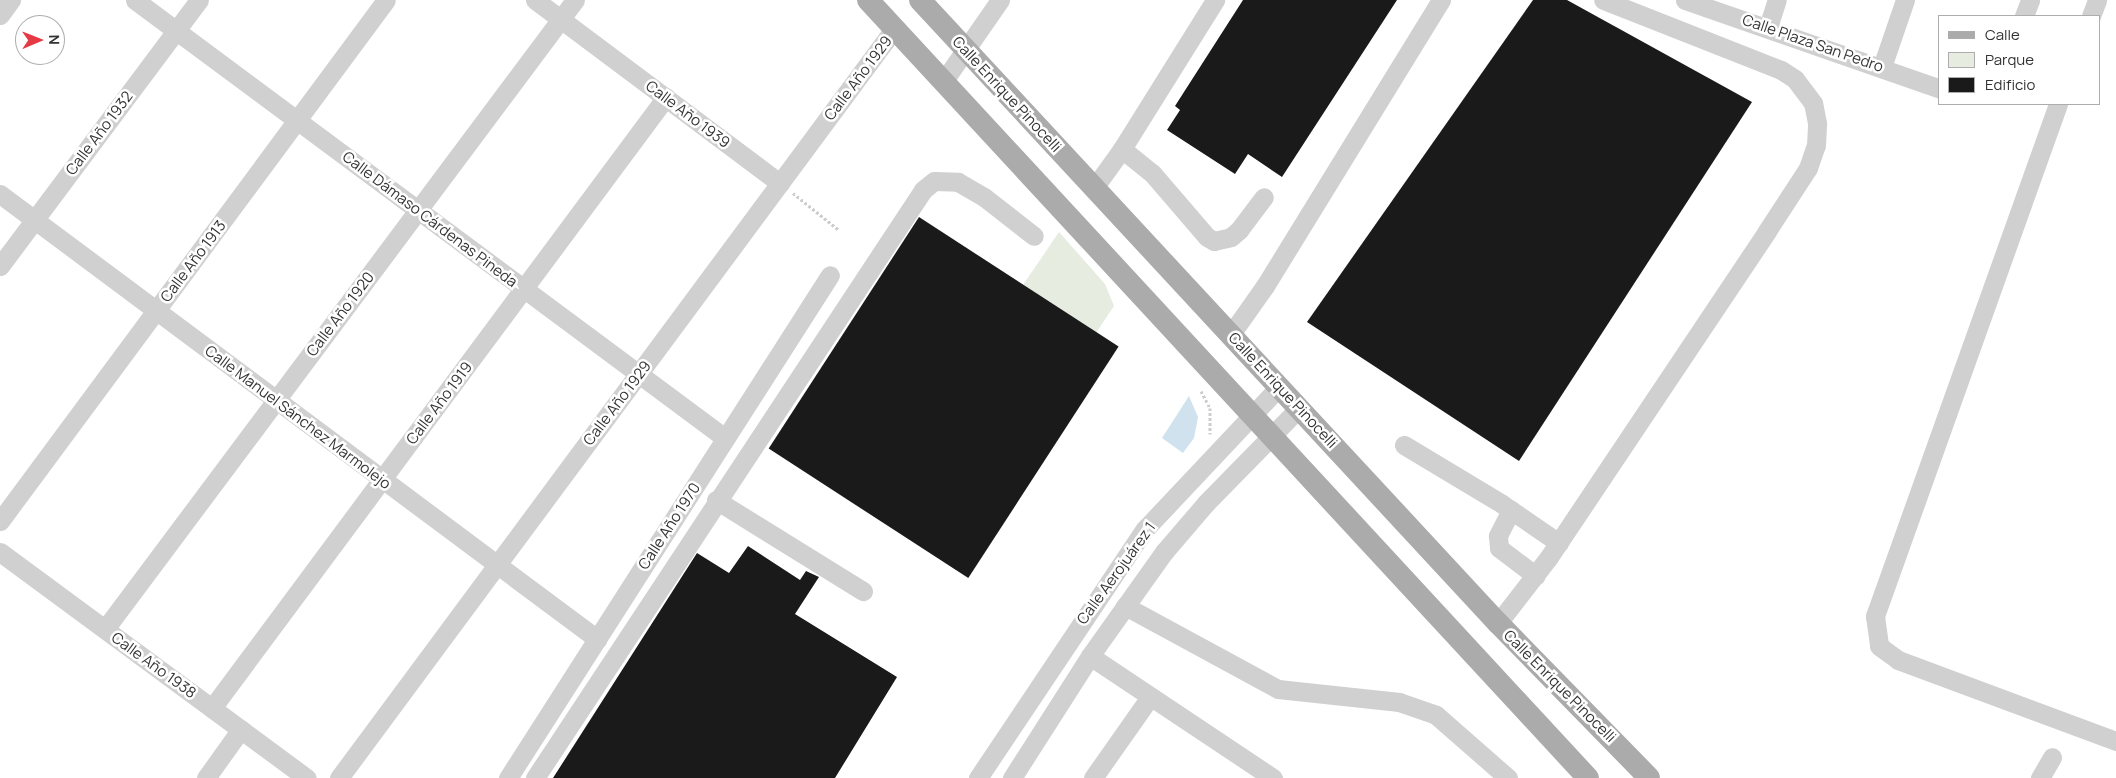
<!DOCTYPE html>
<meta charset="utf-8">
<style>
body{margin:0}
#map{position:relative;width:2116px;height:778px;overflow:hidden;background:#fff;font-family:Manrope,sans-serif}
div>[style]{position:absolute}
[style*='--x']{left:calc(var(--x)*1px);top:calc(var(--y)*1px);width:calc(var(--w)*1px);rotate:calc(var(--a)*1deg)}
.green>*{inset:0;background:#e6ecdf}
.water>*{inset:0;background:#cfe2ee}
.building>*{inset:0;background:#1a1a1a;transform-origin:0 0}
.path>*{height:3px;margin-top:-1.5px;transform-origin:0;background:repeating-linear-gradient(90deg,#cdcdcd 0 2.5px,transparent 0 5px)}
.minor>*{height:19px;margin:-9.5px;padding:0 9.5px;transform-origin:9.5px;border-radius:9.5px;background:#d0d0d0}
.major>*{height:22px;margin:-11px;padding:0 11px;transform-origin:11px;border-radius:11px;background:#ababab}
span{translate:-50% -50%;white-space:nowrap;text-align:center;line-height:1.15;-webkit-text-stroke:5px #fff;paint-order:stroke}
.street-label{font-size:15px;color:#333}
.legend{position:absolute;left:1938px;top:15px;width:162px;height:90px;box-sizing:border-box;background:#fff;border:1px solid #adadad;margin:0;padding:6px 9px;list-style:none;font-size:15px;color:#333}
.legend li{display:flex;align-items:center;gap:10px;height:25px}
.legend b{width:25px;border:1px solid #adadad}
.north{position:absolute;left:15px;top:15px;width:50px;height:50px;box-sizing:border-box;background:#fff;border:1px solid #adadad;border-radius:50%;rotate:89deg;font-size:14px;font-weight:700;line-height:20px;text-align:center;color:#333}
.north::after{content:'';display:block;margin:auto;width:18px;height:22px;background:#e63946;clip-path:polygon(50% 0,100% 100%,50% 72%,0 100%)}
</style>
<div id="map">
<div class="green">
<i style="clip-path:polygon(1059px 232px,1105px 284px,1114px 306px,1096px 333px,1023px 285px)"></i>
</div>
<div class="water">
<i style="clip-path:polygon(1189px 396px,1198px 417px,1194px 438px,1183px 453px,1162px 438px)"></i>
</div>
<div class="building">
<i style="clip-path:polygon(1243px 0,1397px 0,1282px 177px,1248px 154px,1235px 174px,1167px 130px,1180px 110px,1175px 106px)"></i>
<i style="clip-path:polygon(1533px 0,1567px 0,1752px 102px,1519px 461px,1307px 322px)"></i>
<i style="left:919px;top:217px;width:238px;height:276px;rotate:33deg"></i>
<i style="clip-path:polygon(748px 546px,800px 580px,806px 571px,819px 577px,795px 614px,897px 677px,835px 778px,553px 778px,697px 553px,729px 573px)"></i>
</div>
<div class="path">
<i style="--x:793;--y:193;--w:59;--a:38.8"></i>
<i style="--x:1201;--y:391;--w:19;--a:62"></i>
<i style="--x:1210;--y:408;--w:26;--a:90"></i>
</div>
<div class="minor">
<i style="--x:135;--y:0;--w:735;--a:36.59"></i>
<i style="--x:535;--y:0;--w:306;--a:36.8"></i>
<i style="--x:1685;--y:0;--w:270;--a:19.2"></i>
<i style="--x:0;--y:15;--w:19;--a:-54"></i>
<i style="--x:2024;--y:16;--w:17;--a:-69"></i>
<i style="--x:2091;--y:16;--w:17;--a:-69"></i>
<i style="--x:1768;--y:27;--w:28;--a:-72"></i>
<i style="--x:1882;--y:67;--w:71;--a:-71.1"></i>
<i style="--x:943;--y:82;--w:100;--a:-55.2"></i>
<i style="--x:2058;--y:104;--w:544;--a:109.67"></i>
<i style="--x:1875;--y:616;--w:30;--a:82"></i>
<i style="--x:1879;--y:646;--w:24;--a:36"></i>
<i style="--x:1898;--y:660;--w:233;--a:20.4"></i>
<i style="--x:1122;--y:149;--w:176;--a:-58"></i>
<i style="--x:1094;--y:188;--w:48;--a:-54.3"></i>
<i style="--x:1122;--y:149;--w:38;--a:39"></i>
<i style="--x:1152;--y:173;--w:84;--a:49.3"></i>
<i style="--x:1207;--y:237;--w:8;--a:30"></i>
<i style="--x:1214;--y:241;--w:17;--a:-13"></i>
<i style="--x:1231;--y:237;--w:11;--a:-41"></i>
<i style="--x:1239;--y:230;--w:41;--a:-52.9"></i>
<i style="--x:0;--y:194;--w:745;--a:36.7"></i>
<i style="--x:0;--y:266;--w:332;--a:-53.2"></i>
<i style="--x:1231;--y:334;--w:59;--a:-54.7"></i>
<i style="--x:1265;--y:286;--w:336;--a:-58.4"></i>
<i style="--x:1404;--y:445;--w:114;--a:31"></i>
<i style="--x:1502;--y:504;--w:69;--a:34.4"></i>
<i style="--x:716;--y:500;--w:173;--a:31.8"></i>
<i style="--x:1511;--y:510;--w:29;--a:117"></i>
<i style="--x:1498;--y:536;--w:12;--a:85"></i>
<i style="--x:1499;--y:548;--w:46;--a:37.1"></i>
<i style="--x:0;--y:521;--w:648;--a:-53.47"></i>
<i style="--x:0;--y:552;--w:381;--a:36.4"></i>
<i style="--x:1125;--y:606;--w:174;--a:28.5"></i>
<i style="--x:1278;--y:689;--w:122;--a:6.1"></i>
<i style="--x:1399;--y:702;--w:39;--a:19"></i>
<i style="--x:1436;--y:715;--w:96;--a:41.2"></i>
<i style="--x:1498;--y:623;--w:83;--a:-52.3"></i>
<i style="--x:1549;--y:557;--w:392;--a:-56.2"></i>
<i style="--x:1767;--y:231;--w:75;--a:-56.9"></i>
<i style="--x:1808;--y:168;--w:24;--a:-71"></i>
<i style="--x:1816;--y:145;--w:22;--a:-87"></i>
<i style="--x:1817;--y:123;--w:20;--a:-101"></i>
<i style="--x:1813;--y:103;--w:30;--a:-127"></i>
<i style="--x:1795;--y:79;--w:17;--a:-147"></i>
<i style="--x:1781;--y:70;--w:191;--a:-158.5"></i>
<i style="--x:105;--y:629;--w:785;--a:-53.23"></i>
<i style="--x:1090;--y:656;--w:220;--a:33.7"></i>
<i style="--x:212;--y:708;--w:761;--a:-53.39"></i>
<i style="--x:206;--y:778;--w:60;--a:-54.5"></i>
<i style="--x:339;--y:778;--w:932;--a:-53.46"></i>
<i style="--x:508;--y:778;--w:597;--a:-57.37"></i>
<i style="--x:535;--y:778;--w:704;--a:-56.58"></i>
<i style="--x:923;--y:190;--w:14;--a:-39"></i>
<i style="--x:934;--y:181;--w:24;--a:2"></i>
<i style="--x:958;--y:182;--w:30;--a:30"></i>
<i style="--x:984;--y:197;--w:63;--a:38"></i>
<i style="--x:978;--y:778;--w:300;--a:-56.2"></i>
<i style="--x:1145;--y:529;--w:195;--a:-46.7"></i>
<i style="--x:1012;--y:778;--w:145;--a:-57.4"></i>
<i style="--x:1090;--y:656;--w:128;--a:-54.6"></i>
<i style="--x:1164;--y:552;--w:65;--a:-49.4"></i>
<i style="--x:1206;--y:503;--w:133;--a:-45.6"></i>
<i style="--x:1093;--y:778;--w:99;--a:-54.9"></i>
<i style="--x:2040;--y:778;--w:24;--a:-60"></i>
</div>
<div class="major">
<i style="--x:868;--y:0;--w:1060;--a:47.22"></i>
<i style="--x:920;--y:0;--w:850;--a:47.15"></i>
<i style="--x:1498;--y:623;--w:216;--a:45.7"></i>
</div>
<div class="street-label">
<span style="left:1813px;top:43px;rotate:19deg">Calle Plaza San Pedro</span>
<span style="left:858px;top:78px;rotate:-53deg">Calle Año 1929</span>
<span style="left:1007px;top:94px;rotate:47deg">Calle Enrique Pinocelli</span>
<span style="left:688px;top:114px;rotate:37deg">Calle Año 1939</span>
<span style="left:99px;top:133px;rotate:-53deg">Calle Año 1932</span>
<span style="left:430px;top:219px;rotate:37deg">Calle Dámaso Cárdenas Pineda</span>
<span style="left:193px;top:261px;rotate:-53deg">Calle Año 1913</span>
<span style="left:340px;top:314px;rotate:-53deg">Calle Año 1920</span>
<span style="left:1283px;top:390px;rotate:47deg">Calle Enrique Pinocelli</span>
<span style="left:439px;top:403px;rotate:-53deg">Calle Año 1919</span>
<span style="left:617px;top:403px;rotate:-53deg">Calle Año 1929</span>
<span style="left:298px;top:417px;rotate:37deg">Calle Manuel Sánchez Marmolejo</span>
<span style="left:669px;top:526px;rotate:-57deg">Calle Año 1970</span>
<span style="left:1116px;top:573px;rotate:-54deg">Calle Aerojuárez 1</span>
<span style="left:154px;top:665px;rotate:36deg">Calle Año 1938</span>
<span style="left:1560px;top:686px;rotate:45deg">Calle Enrique Pinocelli</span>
</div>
<ul class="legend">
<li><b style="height:6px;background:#ababab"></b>Calle</li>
<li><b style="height:14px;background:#e6ecdf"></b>Parque</li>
<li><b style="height:14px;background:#1a1a1a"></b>Edificio</li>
</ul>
<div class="north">N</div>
</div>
